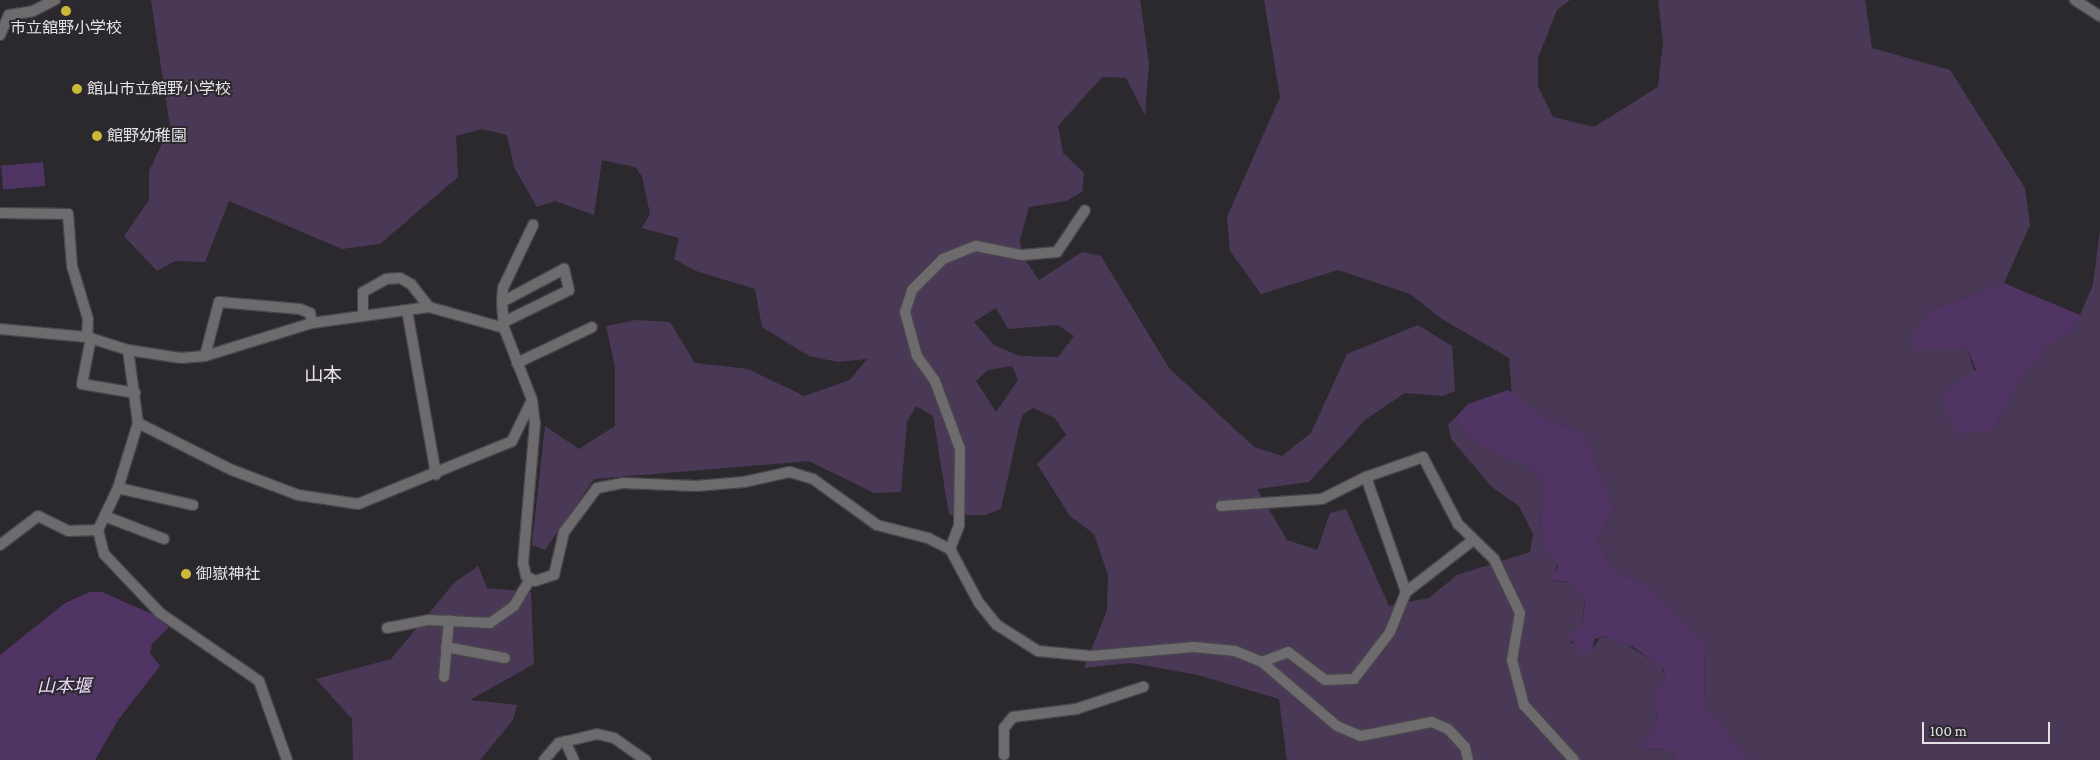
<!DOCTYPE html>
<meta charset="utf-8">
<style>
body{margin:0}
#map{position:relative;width:2100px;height:760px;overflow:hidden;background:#2c292e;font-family:"Crimson Pro","Noto Sans JP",serif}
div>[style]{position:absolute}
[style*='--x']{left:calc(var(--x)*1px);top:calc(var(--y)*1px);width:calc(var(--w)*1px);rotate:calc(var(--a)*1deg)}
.green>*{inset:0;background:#4a3956}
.water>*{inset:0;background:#503464;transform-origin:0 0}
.roads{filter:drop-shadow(1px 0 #49464b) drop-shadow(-1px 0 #49464b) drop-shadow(0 1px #49464b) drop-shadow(0 -1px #49464b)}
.minor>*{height:10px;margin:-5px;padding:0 5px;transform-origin:5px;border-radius:5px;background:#6d6b6e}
.dots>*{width:14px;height:14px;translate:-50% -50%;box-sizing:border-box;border:2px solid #2c292e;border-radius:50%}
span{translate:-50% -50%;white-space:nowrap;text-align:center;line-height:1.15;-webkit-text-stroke:4px #2c292e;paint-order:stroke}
.poi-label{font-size:16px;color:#e3e1e5}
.left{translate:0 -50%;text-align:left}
.water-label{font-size:18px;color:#ead9f8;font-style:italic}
.quarter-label{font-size:19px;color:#e6e2e9}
.scale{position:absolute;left:1922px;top:722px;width:128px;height:22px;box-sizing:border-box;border:2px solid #e3e1e5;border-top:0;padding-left:6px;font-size:15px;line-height:18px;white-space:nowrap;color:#e3e1e5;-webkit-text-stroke:4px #2c292e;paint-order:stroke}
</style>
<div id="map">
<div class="green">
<i style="clip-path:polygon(evenodd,151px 0,1140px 0,1149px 63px,1145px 115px,1126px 78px,1102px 77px,1058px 126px,1063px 153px,1084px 173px,1082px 192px,1066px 201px,1029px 207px,1020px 240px,1022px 255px,1039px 280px,1082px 252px,1101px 256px,1169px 368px,1254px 447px,1282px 456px,1311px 433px,1347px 354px,1418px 325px,1452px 346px,1455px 391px,1443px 396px,1405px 393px,1366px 419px,1309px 482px,1257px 489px,1287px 540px,1317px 550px,1330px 513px,1346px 509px,1389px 606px,1429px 598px,1457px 575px,1530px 552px,1533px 534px,1519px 506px,1492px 487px,1451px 439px,1448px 424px,1455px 418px,1467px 437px,1498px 454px,1524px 462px,1545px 485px,1540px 520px,1544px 546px,1557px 561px,1554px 581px,1570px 582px,1585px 595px,1582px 626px,1571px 642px,1578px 648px,1594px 647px,1601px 636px,1619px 640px,1661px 666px,1665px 677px,1654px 696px,1658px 722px,1638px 749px,1672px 750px,1676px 760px,1287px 760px,1279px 699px,1198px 675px,1131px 663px,1084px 668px,1107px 610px,1108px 575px,1094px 534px,1070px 516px,1037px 464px,1066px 435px,1055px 418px,1033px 408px,1023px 414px,1019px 427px,1001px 509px,985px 515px,949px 515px,933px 416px,916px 406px,907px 422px,901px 492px,874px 493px,809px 461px,594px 479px,545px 550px,532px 545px,545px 426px,579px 449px,615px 426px,615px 367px,606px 326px,636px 320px,670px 322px,695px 363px,748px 369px,804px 396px,850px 380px,867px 359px,838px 362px,809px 356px,762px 327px,755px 289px,696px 271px,674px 259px,679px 238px,642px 228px,650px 214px,642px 176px,635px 167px,602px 160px,594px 215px,555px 201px,537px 207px,514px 167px,507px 135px,482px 129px,456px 136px,458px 177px,380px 244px,342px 249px,229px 201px,205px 262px,175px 261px,157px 271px,124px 236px,149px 200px,149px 171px,170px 127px,151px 0,996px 308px,1008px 329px,1058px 325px,1074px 336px,1058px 357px,1020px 356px,994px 345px,974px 322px,996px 308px,151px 0,1012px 366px,1018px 380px,996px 412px,976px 381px,988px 370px,1012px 366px)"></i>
<i style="clip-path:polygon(1264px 0,1570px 0,1557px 10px,1538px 58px,1538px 87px,1553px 117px,1594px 127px,1658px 87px,1663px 41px,1658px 0,1865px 0,1872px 48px,1950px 70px,2025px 188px,2030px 225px,2004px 283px,1928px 311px,1950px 348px,1967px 348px,1993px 430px,2018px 384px,2047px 347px,2073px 331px,2093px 285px,2100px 230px,2100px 760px,1745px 760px,1746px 755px,1704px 704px,1705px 643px,1641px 581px,1615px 573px,1597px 539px,1614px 509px,1585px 434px,1544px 418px,1512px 396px,1509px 358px,1442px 319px,1410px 294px,1338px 270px,1261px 294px,1230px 251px,1227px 217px,1280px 97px)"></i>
<i style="clip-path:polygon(478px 566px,487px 588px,531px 592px,534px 664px,470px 700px,517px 705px,513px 720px,480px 760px,353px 760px,352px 719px,316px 679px,391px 659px,454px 583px)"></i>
</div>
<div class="water">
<i style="left:43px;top:162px;width:24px;height:42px;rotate:85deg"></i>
<i style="clip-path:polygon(2004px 283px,2080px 315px,2073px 331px,2047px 347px,2018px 384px,1993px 430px,1956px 433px,1941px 394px,1976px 370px,1967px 348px,1914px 350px,1914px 336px,1928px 311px)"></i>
<i style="clip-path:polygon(1508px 390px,1544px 418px,1585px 434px,1614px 509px,1597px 539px,1615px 573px,1641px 581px,1705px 643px,1704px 704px,1746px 755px,1745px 760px,1676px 760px,1672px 750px,1638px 749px,1658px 722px,1654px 696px,1665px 677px,1663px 668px,1633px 647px,1604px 636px,1595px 639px,1591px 652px,1580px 654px,1569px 635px,1582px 626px,1585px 599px,1570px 582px,1552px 580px,1558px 566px,1544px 546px,1540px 520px,1545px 485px,1524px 462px,1502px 457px,1467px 437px,1455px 418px,1468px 404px)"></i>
<i style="clip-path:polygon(90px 592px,102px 592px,152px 614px,169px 627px,152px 644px,150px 653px,160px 666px,118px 720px,95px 760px,0 760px,0 655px,65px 603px)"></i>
</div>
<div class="roads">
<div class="minor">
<i style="--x:2075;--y:0;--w:30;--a:33"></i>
<i style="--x:0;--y:35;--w:22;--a:-66"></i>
<i style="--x:9;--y:15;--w:24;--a:-9"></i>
<i style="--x:33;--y:11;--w:25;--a:-27"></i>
<i style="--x:0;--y:213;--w:68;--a:0.8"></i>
<i style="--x:68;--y:214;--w:52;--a:85.6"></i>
<i style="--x:72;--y:266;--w:55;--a:73.2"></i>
<i style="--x:88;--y:319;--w:18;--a:93"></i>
<i style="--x:502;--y:302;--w:14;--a:-86"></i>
<i style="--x:503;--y:288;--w:70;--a:-64.5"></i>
<i style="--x:407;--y:310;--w:167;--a:80"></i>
<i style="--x:363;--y:316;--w:24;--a:-90"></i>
<i style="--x:363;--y:292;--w:26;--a:-29"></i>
<i style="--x:386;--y:279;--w:14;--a:-4"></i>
<i style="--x:400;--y:278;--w:13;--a:29"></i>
<i style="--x:411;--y:284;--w:29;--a:52"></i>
<i style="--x:504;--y:322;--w:72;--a:-26.2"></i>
<i style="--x:569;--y:290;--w:22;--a:-103"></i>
<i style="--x:564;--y:269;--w:70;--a:152"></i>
<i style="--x:502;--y:302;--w:26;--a:86"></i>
<i style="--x:504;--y:328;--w:77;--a:68.7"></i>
<i style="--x:532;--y:400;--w:23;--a:83"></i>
<i style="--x:535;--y:423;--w:141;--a:94.9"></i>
<i style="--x:523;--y:563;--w:13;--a:77"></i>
<i style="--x:526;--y:576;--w:10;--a:29"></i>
<i style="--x:535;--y:581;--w:20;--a:-18"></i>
<i style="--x:554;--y:575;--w:44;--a:-76.9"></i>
<i style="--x:564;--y:532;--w:55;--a:-53.1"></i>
<i style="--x:597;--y:488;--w:26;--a:-11"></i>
<i style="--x:623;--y:483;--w:73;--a:2.4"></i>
<i style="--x:696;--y:486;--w:48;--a:-4.8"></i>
<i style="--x:744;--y:482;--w:47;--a:-12.3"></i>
<i style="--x:790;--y:472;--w:24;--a:17"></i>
<i style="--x:813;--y:479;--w:79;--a:35.7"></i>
<i style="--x:877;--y:525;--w:53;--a:14.3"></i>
<i style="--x:928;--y:538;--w:25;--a:27"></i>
<i style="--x:950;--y:549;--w:61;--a:61.8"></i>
<i style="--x:979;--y:603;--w:28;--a:51"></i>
<i style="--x:997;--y:625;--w:49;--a:32.4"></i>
<i style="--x:1038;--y:651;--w:53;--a:5.4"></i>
<i style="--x:1091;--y:656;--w:103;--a:-5"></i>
<i style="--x:1194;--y:647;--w:41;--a:5.6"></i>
<i style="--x:1235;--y:651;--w:29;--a:22"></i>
<i style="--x:1262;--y:662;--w:99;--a:40.5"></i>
<i style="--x:1337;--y:726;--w:26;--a:23"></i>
<i style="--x:1361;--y:736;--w:72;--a:-11.2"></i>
<i style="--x:1432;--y:722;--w:17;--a:24"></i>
<i style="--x:1448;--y:729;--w:25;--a:47"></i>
<i style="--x:1465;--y:747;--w:13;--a:77"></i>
<i style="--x:0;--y:329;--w:87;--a:5.3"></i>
<i style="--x:87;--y:337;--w:43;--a:17.6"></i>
<i style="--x:128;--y:350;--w:54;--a:8.6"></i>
<i style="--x:181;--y:358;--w:24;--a:-5"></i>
<i style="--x:205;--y:356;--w:112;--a:-17.1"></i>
<i style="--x:312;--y:323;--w:118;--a:-7.8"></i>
<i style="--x:429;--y:307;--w:78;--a:15.6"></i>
<i style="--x:91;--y:338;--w:47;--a:101.1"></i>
<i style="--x:82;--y:384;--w:54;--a:9.6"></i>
<i style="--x:128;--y:350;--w:74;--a:82.2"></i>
<i style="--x:138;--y:423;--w:68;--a:107.1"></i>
<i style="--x:118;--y:488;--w:47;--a:115.5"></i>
<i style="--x:98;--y:530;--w:25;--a:76"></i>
<i style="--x:104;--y:554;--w:81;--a:46.5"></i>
<i style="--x:160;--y:613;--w:120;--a:34.5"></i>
<i style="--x:259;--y:681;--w:84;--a:70.5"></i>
<i style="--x:205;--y:356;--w:56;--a:-75.5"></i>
<i style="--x:219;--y:302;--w:81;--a:4.9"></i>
<i style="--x:300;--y:309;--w:11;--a:22"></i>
<i style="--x:310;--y:313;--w:10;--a:79"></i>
<i style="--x:517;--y:363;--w:83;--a:-25.6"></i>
<i style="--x:138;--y:423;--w:105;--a:26.6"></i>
<i style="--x:232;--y:470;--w:71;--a:20.7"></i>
<i style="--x:298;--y:495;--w:61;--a:8.5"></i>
<i style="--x:358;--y:504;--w:166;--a:-22.2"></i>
<i style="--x:512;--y:441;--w:43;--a:-64"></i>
<i style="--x:1366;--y:477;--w:122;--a:70.8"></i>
<i style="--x:118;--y:488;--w:77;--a:12.8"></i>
<i style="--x:1221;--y:506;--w:101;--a:-4"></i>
<i style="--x:1322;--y:499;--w:49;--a:-26.6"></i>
<i style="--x:1366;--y:477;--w:60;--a:-19.3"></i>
<i style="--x:1423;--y:457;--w:76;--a:62.4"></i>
<i style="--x:1458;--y:524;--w:50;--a:44.2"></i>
<i style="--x:1494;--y:559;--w:60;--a:64.3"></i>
<i style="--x:1520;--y:613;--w:48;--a:99.7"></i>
<i style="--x:1512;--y:660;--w:47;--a:75.1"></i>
<i style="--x:1524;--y:705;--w:74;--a:47.7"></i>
<i style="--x:107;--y:517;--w:61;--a:21.1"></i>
<i style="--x:0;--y:545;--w:48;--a:-37.3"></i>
<i style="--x:38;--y:516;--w:34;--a:26"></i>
<i style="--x:69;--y:531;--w:29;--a:-2"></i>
<i style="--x:950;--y:549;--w:26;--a:-69"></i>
<i style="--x:959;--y:525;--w:76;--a:-89.2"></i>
<i style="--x:960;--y:449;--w:72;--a:-110.2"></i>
<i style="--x:935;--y:381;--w:31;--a:-126"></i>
<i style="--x:917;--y:356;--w:46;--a:-105.3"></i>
<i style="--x:905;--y:312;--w:23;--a:-72"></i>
<i style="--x:912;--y:290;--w:44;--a:-45"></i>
<i style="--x:943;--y:259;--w:35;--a:-22"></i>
<i style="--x:976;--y:246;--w:47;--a:11.1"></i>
<i style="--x:1022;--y:255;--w:35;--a:-5"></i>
<i style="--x:1057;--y:252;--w:50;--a:-56.3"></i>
<i style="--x:387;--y:628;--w:43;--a:-10.8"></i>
<i style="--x:429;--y:620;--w:61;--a:2.8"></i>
<i style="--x:490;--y:623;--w:29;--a:-35"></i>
<i style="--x:514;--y:606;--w:31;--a:-59"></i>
<i style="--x:446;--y:647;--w:60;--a:10.6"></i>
<i style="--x:1262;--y:662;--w:28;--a:-21"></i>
<i style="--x:1288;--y:652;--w:46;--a:37.1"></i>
<i style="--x:1325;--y:680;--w:29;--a:-2"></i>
<i style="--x:1354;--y:679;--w:59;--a:-52.5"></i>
<i style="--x:1390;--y:632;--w:43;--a:-68.2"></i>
<i style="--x:1406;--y:592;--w:83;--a:-37.7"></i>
<i style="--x:444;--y:677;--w:57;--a:-85"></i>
<i style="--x:565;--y:741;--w:21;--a:65"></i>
<i style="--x:1004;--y:755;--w:27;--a:-90"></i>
<i style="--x:1004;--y:728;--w:14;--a:-51"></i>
<i style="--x:1013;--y:717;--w:64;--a:-7.2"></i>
<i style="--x:1076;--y:709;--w:71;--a:-18.2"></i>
<i style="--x:544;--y:760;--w:23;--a:-49"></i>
<i style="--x:559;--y:743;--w:39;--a:-13"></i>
<i style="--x:597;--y:734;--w:17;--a:13"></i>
<i style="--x:614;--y:738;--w:39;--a:35"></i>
</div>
</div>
<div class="dots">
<i style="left:66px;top:11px;background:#cdb938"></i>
<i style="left:77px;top:89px;background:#cdb938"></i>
<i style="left:97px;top:136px;background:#cdb938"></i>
<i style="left:186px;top:574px;background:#cdb938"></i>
</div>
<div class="poi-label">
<span style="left:66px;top:28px">市立舘野小学校</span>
<span class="left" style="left:87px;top:89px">館山市立館野小学校</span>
<span class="left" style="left:107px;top:136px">館野幼稚園</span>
<span class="left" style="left:196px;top:574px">御嶽神社</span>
</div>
<div class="water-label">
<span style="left:64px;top:686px">山本堰</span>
</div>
<div class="quarter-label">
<span style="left:323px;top:375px">山本</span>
</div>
<div class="scale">100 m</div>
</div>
